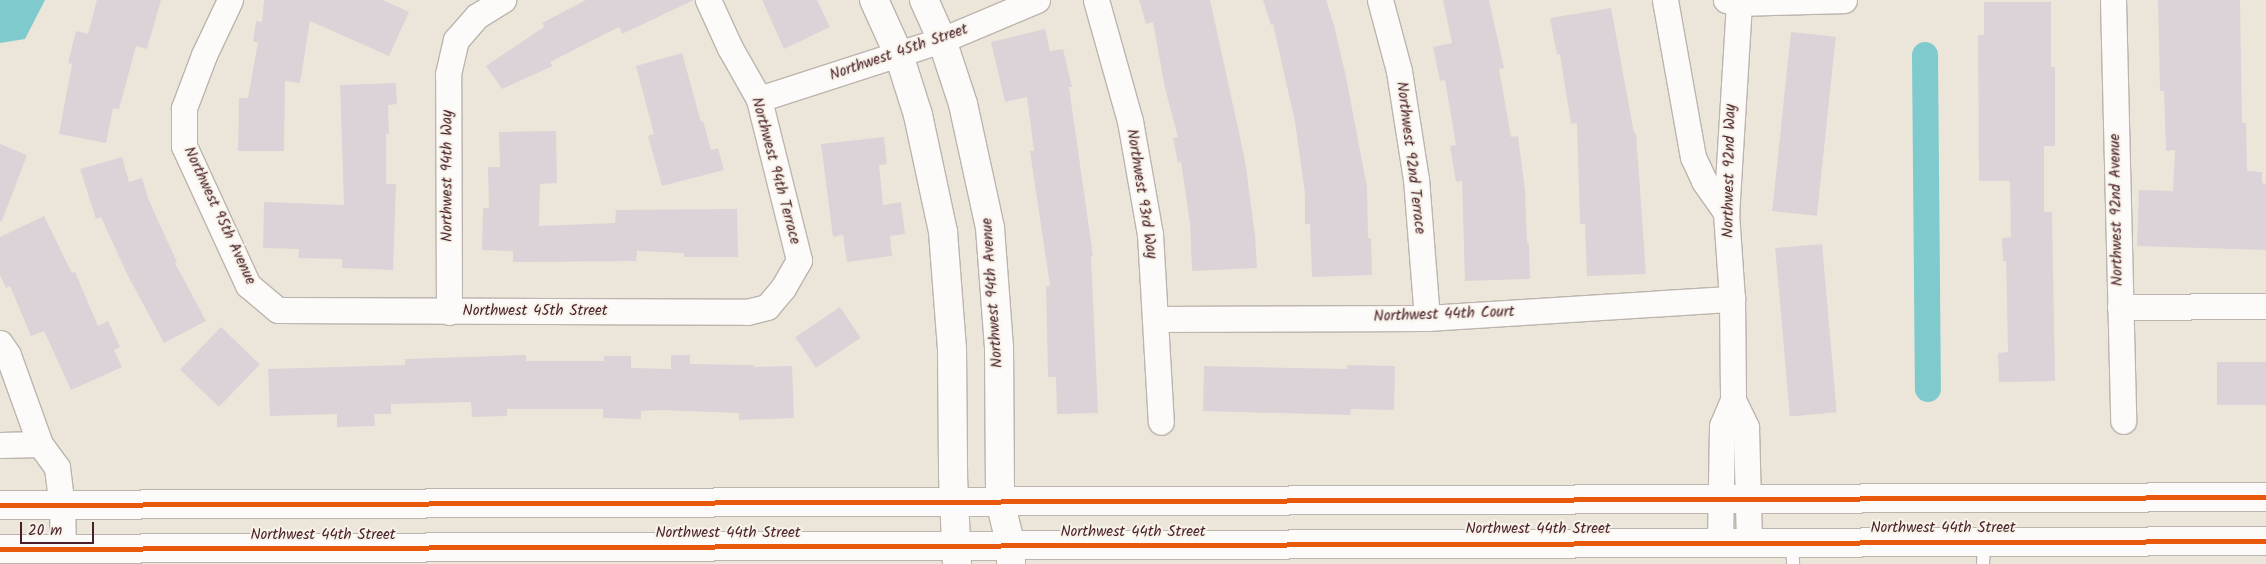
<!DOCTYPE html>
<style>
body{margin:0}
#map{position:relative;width:2266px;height:564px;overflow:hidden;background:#ece6da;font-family:Kalam,sans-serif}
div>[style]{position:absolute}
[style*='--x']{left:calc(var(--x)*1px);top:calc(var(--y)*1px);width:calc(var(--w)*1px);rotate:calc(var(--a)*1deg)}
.water>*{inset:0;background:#7fcacd}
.canal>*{height:26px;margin:-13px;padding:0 13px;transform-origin:13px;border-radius:13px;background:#7fcacd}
.building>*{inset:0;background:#dbd3d8;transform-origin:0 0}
.roads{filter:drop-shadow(1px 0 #bcb4ad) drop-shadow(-1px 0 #bcb4ad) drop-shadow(0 1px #bcb4ad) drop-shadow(0 -1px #bcb4ad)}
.service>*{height:12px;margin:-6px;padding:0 6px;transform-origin:6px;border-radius:6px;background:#fcfbf9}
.minor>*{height:25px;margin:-12.5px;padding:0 12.5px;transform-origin:12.5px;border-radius:12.5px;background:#fcfbf9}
.tertiary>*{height:28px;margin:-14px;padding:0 14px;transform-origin:14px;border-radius:14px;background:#fcfbf9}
.cycleway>*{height:5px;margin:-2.5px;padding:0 2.5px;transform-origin:2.5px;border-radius:2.5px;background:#e8590c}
span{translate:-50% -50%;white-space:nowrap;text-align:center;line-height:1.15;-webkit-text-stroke:4px #f7f3e8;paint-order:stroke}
.street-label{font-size:15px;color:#4a1f2b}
.scale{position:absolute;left:20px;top:522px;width:74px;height:22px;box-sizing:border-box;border:2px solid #4a1f2b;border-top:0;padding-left:6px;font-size:15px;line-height:18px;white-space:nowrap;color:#4a1f2b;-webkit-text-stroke:4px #f7f3e8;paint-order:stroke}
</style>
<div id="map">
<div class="water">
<i style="clip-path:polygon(0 0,45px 0,25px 39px,0 43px)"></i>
</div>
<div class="canal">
<i style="--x:1925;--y:55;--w:334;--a:89.5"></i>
</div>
<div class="building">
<i style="clip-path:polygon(97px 0,161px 0,147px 49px,136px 46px,119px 109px,113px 108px,106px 143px,59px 134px,72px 64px,68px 63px,76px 31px,88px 34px)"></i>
<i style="clip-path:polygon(264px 0,383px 0,409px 12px,389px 56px,310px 21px,300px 83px,285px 81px,284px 151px,238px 151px,239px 98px,248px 98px,258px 42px,253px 42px,256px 21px,262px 22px)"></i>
<i style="clip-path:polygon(586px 0,694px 0,622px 34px,619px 27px,550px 62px,553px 66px,502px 89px,486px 66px,544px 27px,542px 23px)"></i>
<i style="clip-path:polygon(762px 0,817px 0,830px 27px,784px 49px)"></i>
<i style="clip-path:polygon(1139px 0,1210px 0,1245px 160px,1255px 235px,1257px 268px,1192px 271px,1190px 223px,1181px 162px,1178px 163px,1173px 138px,1178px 137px,1165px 88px,1153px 22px,1146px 24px)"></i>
<i style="clip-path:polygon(1263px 0,1326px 0,1334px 25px,1346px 77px,1367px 187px,1368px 238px,1371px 238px,1372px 275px,1312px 277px,1310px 224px,1305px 224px,1305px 193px,1295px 122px,1273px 24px,1271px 25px)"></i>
<i style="clip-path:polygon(1443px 0,1489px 0,1504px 68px,1499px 69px,1511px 137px,1518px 136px,1525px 191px,1527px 243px,1529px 243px,1530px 279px,1465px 281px,1462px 181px,1456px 182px,1450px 146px,1456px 145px,1445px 80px,1440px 81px,1433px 47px,1452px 43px)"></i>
<i style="clip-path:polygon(2158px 0,2240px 0,2242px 123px,2246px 123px,2247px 171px,2262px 172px,2262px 183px,2266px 184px,2266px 250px,2137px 246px,2139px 190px,2173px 191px,2175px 150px,2166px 151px,2164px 91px,2160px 91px)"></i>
<i style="clip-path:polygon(1984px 2px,2051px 2px,2051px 67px,2055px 67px,2055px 146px,2044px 146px,2044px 212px,2052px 212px,2055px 381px,1999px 382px,1998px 353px,2008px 352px,2006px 261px,2003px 261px,2002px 238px,2011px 237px,2010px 181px,1979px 181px,1978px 35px,1984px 35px)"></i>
<i style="clip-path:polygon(1611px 8px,1634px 133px,1636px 133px,1646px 274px,1587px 276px,1585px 224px,1580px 224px,1577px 123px,1571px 124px,1560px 54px,1557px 55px,1550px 18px)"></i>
<i style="clip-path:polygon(1045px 29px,1050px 51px,1063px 49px,1072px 87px,1069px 87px,1093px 256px,1091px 256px,1098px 413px,1057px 414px,1056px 377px,1048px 377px,1046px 286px,1050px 286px,1030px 151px,1034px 151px,1027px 97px,1005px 102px,991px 42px)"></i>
<i style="left:1791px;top:32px;width:45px;height:180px;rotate:6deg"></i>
<i style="clip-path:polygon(682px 53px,701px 122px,703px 121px,711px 150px,718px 148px,724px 170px,662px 186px,648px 136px,654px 134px,636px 66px)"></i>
<i style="clip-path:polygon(396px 83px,397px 104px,388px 105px,389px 134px,386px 134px,386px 184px,396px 184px,393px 270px,342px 268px,342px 259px,298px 258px,299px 249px,263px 248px,264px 202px,344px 205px,340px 85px)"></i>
<i style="clip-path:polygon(556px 131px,557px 183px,540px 184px,539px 226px,615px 223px,616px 210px,737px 209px,738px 257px,684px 257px,684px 253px,637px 251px,636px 261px,530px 262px,513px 262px,513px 251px,482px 250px,483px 208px,489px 208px,488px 167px,500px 167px,499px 132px)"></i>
<i style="clip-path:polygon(884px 137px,887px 164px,879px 165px,883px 205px,901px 202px,905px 234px,890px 236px,892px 256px,847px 262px,843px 235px,833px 237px,821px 144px)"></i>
<i style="clip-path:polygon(0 144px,27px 155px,2px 221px,0 221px)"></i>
<i style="clip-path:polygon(122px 157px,129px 182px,142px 178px,149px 201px,177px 262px,175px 263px,206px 321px,164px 343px,128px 276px,101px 217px,96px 219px,80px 169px)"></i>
<i style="clip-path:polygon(44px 216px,72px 273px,75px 272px,98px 326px,108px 321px,120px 347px,114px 350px,122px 367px,71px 390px,44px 331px,31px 336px,10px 286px,6px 288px,0 275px,0 237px)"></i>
<i style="left:1822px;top:244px;width:169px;height:47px;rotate:85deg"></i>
<i style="left:840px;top:307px;width:37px;height:54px;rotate:56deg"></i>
<i style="left:221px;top:327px;width:54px;height:59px;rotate:44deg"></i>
<i style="clip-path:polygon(526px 355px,526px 361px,604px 361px,604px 356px,631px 356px,631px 368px,671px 369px,671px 355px,690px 355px,690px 364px,754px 365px,754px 367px,792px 366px,794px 418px,739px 420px,739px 413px,659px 410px,641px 411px,641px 419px,603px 418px,603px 409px,507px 409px,507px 416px,472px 417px,471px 402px,391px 404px,391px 414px,374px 414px,375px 426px,337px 427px,337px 414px,270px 416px,268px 369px,405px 365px,405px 359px)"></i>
<i style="left:2217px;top:362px;width:49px;height:43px"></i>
<i style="clip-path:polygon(1347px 365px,1395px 366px,1394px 410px,1351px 409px,1350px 415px,1203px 411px,1204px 366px,1347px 369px)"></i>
</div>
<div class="roads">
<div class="service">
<i style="--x:1792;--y:542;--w:22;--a:87"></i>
<i style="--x:1983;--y:564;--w:22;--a:-87"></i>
</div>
<div class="minor">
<i style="--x:230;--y:0;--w:61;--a:115.3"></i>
<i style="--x:204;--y:55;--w:57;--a:110.7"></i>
<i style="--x:184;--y:108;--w:38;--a:90"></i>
<i style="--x:184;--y:146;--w:153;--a:65.3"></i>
<i style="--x:248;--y:285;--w:39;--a:40"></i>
<i style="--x:278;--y:310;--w:469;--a:0.2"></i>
<i style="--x:747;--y:312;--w:21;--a:-14"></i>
<i style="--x:767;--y:307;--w:25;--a:-50"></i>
<i style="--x:783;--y:288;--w:32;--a:-60"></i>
<i style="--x:799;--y:260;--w:166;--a:-104"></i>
<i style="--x:759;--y:99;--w:59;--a:-119.6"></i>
<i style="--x:730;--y:48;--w:53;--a:-114.6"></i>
<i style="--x:1096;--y:0;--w:126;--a:74.3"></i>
<i style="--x:1130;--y:121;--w:115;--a:80"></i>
<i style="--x:1150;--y:234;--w:188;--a:86.7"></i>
<i style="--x:1380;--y:0;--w:73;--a:75"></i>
<i style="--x:1399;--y:71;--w:109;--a:81.1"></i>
<i style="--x:1416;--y:179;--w:139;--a:85.5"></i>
<i style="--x:1665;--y:0;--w:159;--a:79.9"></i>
<i style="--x:1693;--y:157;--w:26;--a:65"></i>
<i style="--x:1704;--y:181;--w:39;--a:55"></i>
<i style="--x:1726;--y:0;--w:13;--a:13"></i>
<i style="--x:1739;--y:3;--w:105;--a:-1.6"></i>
<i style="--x:2113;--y:0;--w:421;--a:88.6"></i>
<i style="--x:1739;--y:3;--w:210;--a:93.5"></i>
<i style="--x:1726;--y:213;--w:86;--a:86"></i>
<i style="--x:1732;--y:299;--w:101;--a:89.4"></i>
<i style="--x:1733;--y:400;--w:30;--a:64"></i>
<i style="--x:1746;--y:427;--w:115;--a:88.5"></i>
<i style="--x:759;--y:99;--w:192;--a:-17.9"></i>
<i style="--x:942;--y:40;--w:103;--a:-22.8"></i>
<i style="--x:2120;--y:307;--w:146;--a:-0.4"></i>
<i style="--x:449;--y:312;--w:238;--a:-90.2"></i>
<i style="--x:448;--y:74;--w:35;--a:-77"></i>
<i style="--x:456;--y:40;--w:32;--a:-49"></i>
<i style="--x:477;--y:16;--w:31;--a:-32"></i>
<i style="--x:1155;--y:319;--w:272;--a:-0.2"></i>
<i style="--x:1427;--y:318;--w:306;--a:-3.6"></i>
<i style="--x:0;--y:343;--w:14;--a:56"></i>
<i style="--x:8;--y:355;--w:95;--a:70.2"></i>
<i style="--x:40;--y:444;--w:29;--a:54"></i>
<i style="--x:57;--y:467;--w:38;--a:83"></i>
<i style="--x:62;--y:505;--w:44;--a:88.7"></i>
<i style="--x:0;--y:445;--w:40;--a:-1.4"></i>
<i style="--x:1720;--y:542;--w:116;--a:-89"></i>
<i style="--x:1722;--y:426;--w:28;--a:-67"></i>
</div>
<div class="tertiary">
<i style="--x:874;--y:0;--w:60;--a:65.6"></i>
<i style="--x:899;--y:55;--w:63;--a:72.4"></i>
<i style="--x:918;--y:115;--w:120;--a:77.9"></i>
<i style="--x:943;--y:232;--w:117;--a:85.6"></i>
<i style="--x:952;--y:349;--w:127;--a:89.5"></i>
<i style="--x:953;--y:476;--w:88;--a:87.4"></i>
<i style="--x:924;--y:0;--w:44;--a:65.8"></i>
<i style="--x:942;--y:40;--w:67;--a:71.8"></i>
<i style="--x:963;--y:104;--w:127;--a:77.7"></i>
<i style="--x:990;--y:228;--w:119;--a:85.7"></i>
<i style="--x:999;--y:347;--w:154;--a:89.6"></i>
<i style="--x:1000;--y:501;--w:46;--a:76.3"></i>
<i style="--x:1011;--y:546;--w:18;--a:90"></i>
<i style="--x:0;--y:505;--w:2266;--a:-0.2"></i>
<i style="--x:0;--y:549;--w:2266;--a:-0.2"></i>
</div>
</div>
<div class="cycleway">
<i style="--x:0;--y:505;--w:2266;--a:-0.2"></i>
<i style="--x:0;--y:549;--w:2266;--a:-0.2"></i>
</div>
<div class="street-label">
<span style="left:899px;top:53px;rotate:-19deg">Northwest 45th Street</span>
<span style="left:1410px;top:158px;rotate:83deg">Northwest 92nd Terrace</span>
<span style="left:775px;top:171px;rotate:75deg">Northwest 94th Terrace</span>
<span style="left:1730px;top:171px;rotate:-89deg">Northwest 92nd Way</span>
<span style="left:448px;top:176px;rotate:-90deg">Northwest 94th Way</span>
<span style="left:1141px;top:194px;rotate:81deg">Northwest 93rd Way</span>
<span style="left:2117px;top:210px;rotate:-91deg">Northwest 92nd Avenue</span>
<span style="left:219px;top:216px;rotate:65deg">Northwest 95th Avenue</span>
<span style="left:993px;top:293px;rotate:-94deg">Northwest 94th Avenue</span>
<span style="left:535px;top:312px">Northwest 45th Street</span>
<span style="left:1444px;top:315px;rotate:-2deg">Northwest 44th Court</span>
<span style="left:1943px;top:529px">Northwest 44th Street</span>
<span style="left:1538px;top:530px">Northwest 44th Street</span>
<span style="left:1133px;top:533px">Northwest 44th Street</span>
<span style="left:728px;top:534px">Northwest 44th Street</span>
<span style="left:323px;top:536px">Northwest 44th Street</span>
</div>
<div class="scale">20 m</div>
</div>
